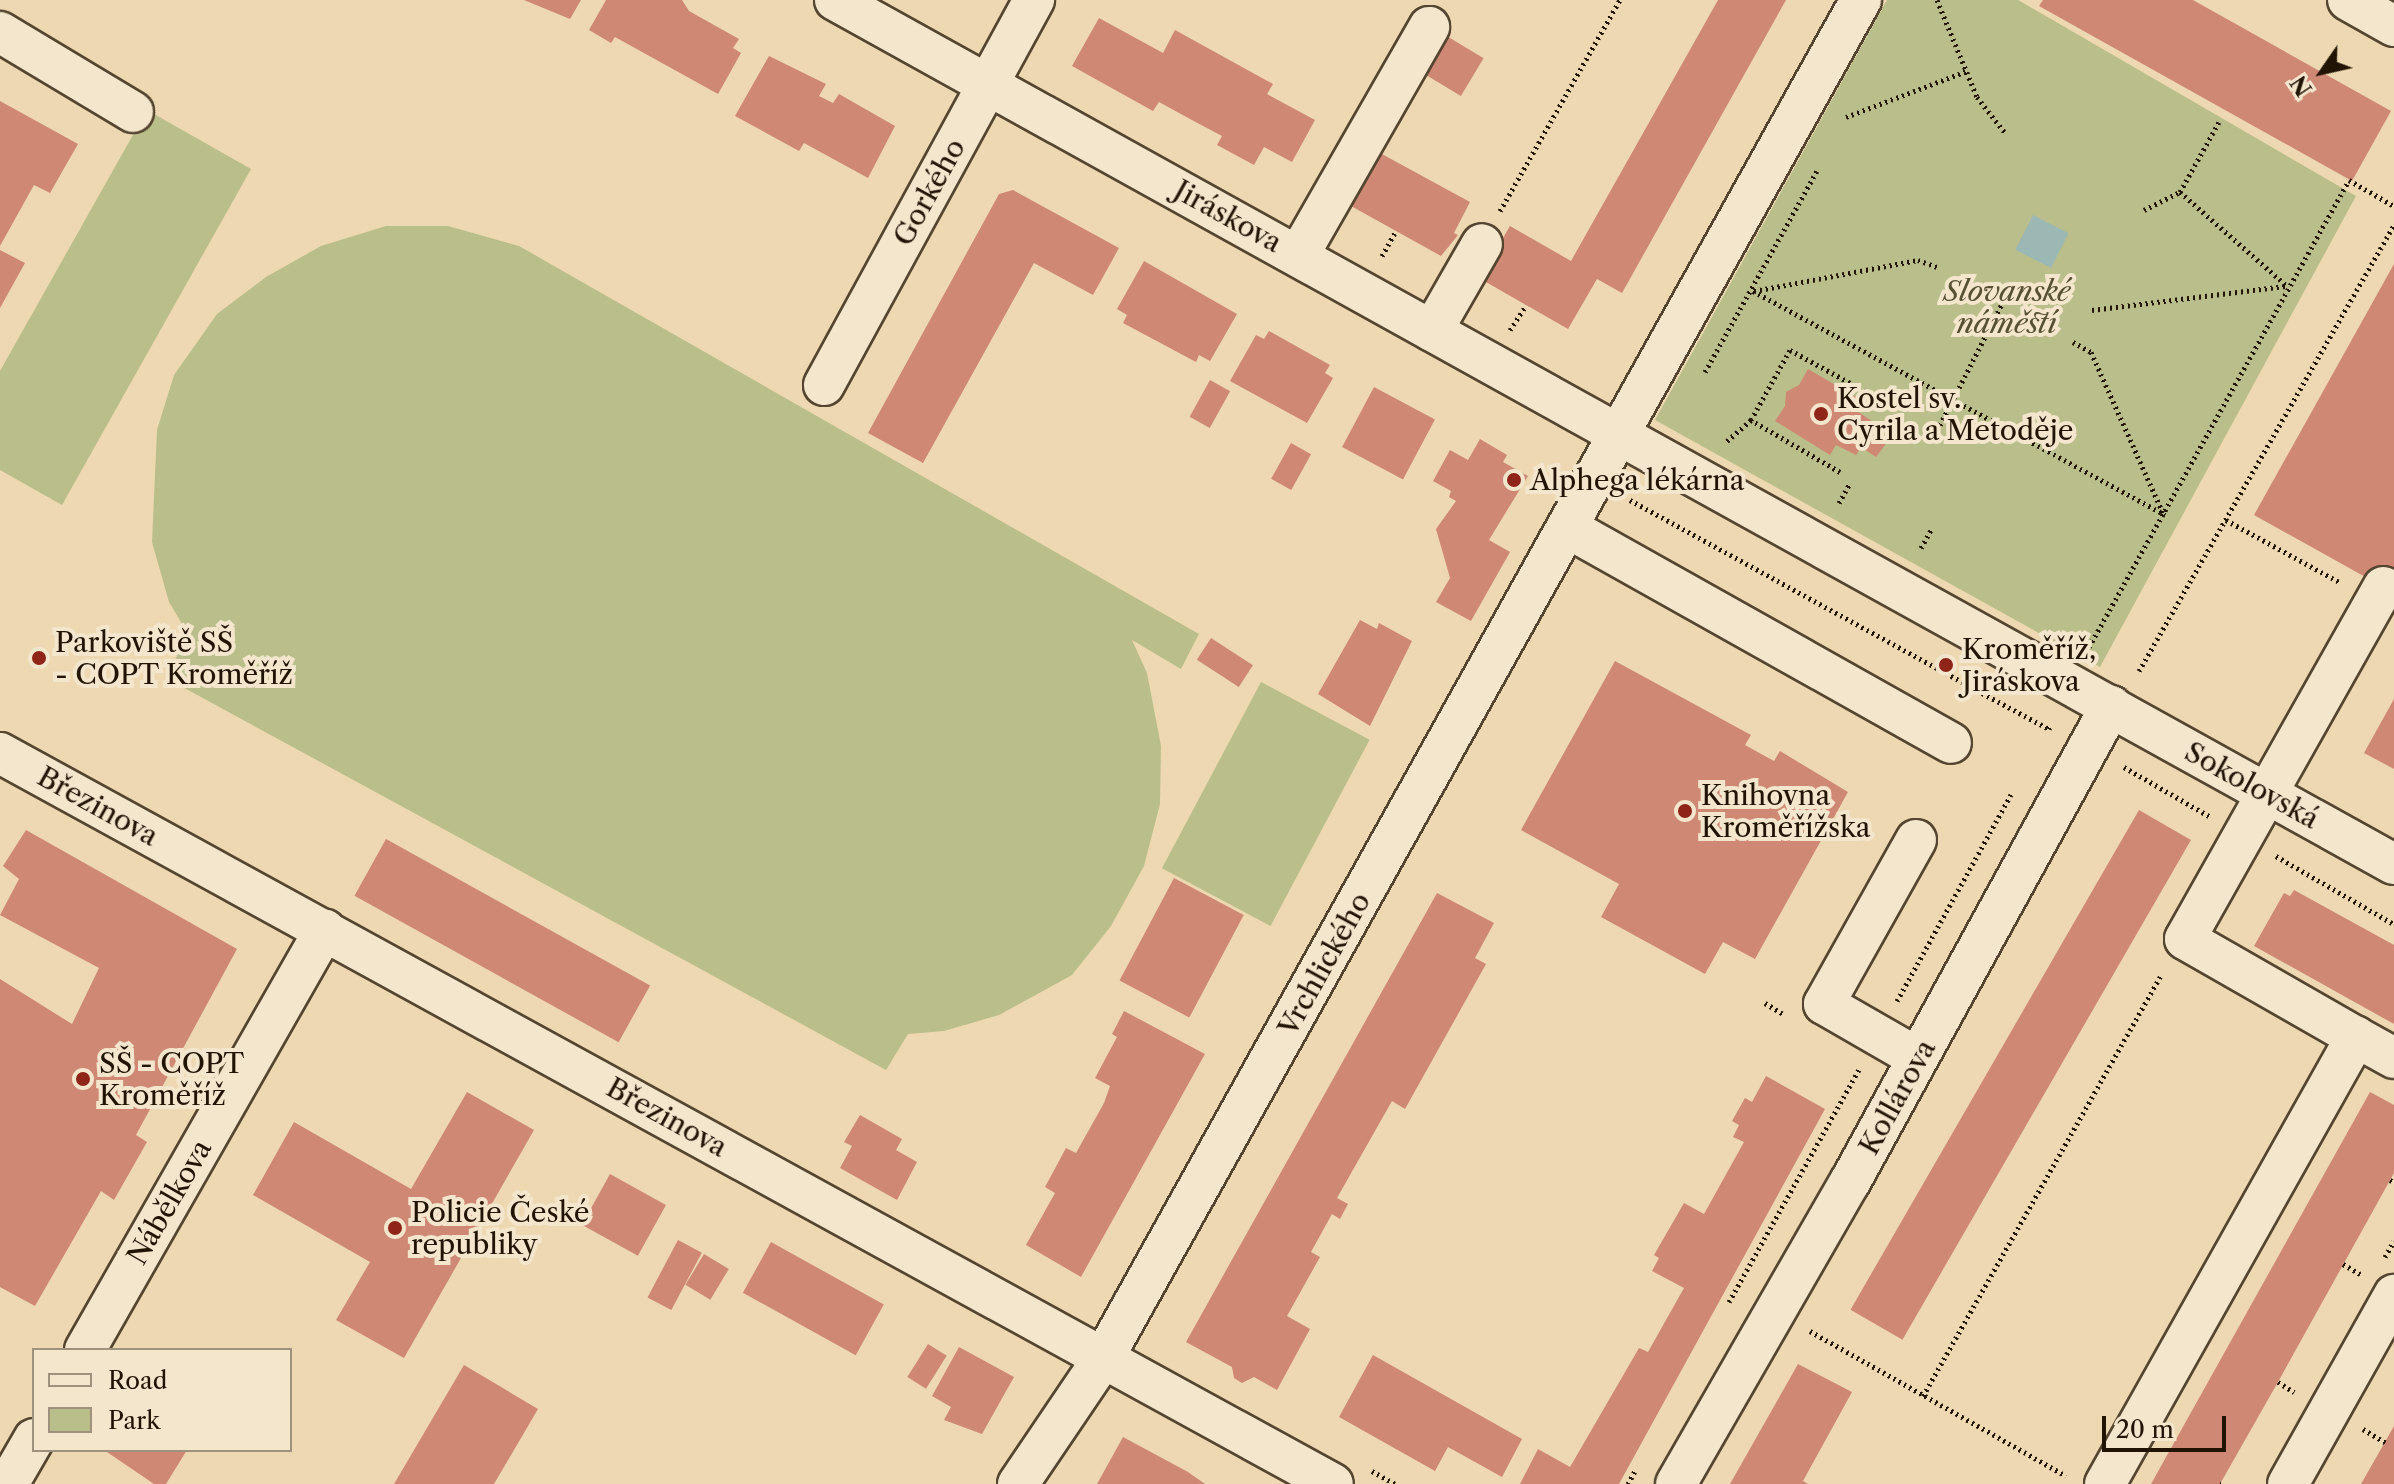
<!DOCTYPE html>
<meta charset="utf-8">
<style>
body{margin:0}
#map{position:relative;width:2394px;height:1484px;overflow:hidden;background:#edd8b2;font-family:"Libre Caslon Text",serif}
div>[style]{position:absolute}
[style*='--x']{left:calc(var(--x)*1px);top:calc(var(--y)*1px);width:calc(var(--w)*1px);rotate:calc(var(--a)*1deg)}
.green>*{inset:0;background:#babe8a;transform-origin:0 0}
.water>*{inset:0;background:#9bb8b4;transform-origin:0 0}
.building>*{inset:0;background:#cf8874;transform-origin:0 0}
.path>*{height:5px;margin-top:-2.5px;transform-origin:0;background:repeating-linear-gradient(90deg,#221404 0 2px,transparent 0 6px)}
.roads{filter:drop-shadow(2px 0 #554530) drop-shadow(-2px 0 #554530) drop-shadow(0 2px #554530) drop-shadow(0 -2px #554530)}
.minor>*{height:40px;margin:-20px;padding:0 20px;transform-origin:20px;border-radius:20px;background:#f3e6cd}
.dots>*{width:22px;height:22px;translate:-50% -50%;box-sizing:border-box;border:4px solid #f3e6cd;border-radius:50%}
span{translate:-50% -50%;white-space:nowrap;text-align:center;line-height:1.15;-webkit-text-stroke:8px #f3e6cd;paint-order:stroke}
.street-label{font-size:28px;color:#221404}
.park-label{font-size:28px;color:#575033;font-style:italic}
.poi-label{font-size:28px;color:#221404}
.left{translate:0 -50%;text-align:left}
.legend{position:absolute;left:32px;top:1348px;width:260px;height:104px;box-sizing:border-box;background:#f3e6cd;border:2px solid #9f927d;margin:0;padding:10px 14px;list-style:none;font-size:24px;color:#221404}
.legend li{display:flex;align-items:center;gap:16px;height:40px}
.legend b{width:40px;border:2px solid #9f927d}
.north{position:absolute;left:2282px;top:32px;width:80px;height:80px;-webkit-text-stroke:6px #f3e6cd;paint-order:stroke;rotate:236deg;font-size:22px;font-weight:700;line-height:32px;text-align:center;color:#221404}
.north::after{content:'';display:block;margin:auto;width:28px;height:36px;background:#221404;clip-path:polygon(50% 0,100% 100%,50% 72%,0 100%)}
.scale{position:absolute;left:2102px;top:1416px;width:124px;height:36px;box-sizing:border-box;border:4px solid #221404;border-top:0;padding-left:10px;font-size:24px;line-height:28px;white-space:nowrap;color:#221404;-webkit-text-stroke:6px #f3e6cd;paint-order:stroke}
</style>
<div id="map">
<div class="green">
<i style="clip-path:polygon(1887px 0,2018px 0,2356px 196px,2100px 667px,1655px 420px)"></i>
<i style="clip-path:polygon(147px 110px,251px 169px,62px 505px,0 470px,0 371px)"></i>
<i style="clip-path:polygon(386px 226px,448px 226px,519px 246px,1199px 634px,1181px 669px,1132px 640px,1147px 673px,1161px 746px,1160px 804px,1144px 866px,1111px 926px,1072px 975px,999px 1015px,944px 1031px,908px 1034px,886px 1070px,166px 678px,188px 634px,169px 602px,152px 542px,157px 430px,174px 375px,217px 314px,266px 277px,321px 246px)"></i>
<i style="left:1261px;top:682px;width:123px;height:211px;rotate:28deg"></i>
</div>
<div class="water">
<i style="left:2033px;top:215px;width:40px;height:39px;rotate:27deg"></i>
</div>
<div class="building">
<i style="clip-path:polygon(524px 0,581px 0,570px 19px)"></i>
<i style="clip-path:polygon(606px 0,682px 0,689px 11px,739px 39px,733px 48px,741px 53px,718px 94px,615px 37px,611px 43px,589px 30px)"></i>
<i style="clip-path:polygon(1718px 0,1786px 0,1622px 293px,1597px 279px,1568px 329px,1479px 278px,1510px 226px,1571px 261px)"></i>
<i style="clip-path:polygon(2043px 0,2193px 0,2391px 111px,2352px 181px,2039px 6px)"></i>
<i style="clip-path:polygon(1099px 18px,1163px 53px,1175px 30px,1273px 84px,1267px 94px,1315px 120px,1292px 162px,1264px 147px,1254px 165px,1217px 145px,1222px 136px,1190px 119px,1159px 102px,1153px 111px,1072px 66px)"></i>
<i style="left:1445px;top:35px;width:45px;height:44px;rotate:31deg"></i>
<i style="clip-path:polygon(769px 56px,826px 84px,819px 96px,833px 103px,839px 94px,895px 126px,868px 178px,804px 143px,799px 151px,735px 116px)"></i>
<i style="clip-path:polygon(0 101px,78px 144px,50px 193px,34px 185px,0 246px)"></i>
<i style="clip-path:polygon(1380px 153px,1470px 202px,1454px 233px,1458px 235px,1441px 256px,1351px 206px)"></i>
<i style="clip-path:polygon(1013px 190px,1119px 248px,1093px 295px,1034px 263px,923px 463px,868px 433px,999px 194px)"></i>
<i style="clip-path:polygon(0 250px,25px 263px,0 308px)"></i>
<i style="clip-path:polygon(1144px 261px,1237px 314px,1210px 361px,1199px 355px,1196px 362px,1123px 323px,1127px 315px,1117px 309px)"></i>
<i style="clip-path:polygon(2394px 264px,2394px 593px,2254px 515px)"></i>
<i style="clip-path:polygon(1269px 331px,1330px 365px,1325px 373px,1333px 378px,1307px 423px,1230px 381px,1256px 335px,1264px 339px)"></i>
<i style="clip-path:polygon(1808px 369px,1863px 401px,1857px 411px,1876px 424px,1871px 432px,1888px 441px,1876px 457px,1861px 447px,1856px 455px,1836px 445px,1830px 455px,1775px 421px,1785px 406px,1786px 392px,1799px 385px)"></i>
<i style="left:1210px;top:380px;width:23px;height:42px;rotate:29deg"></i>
<i style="left:1374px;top:387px;width:69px;height:68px;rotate:28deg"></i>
<i style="clip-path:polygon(1480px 439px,1507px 455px,1503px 462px,1528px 476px,1489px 540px,1510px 552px,1471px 621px,1436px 602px,1450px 578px,1436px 529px,1456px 501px,1449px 497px,1451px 491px,1433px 481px,1450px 450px,1468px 460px)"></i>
<i style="left:1291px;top:443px;width:23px;height:41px;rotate:29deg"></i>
<i style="clip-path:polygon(1360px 620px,1377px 629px,1379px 623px,1412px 641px,1370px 726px,1318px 694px)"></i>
<i style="left:1211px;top:638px;width:50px;height:26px;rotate:33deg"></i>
<i style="clip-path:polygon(1615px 661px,1751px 735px,1745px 745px,1774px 761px,1780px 751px,1848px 792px,1755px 959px,1723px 942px,1705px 974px,1601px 917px,1619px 884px,1521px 830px)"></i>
<i style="clip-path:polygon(2394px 699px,2394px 769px,2364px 753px)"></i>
<i style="left:2139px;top:810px;width:60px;height:577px;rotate:30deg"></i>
<i style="clip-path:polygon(26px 830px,237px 949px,136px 1135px,147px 1142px,114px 1200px,101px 1191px,35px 1306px,0 1287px,0 979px,72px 1024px,99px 968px,0 915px,19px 879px,3px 866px)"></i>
<i style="left:386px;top:839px;width:302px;height:65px;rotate:29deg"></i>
<i style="left:1174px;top:878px;width:79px;height:116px;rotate:28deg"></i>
<i style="clip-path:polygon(2294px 890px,2394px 945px,2394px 1024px,2254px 946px,2284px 893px,2290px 896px)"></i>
<i style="clip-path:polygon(1437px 893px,1494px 923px,1475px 958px,1486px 964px,1405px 1109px,1392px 1101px,1337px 1198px,1348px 1204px,1340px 1219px,1332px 1214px,1311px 1252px,1320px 1257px,1287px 1316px,1310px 1329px,1277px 1390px,1254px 1377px,1242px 1383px,1234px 1378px,1232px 1367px,1186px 1342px)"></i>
<i style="clip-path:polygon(1124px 1011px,1205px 1054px,1081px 1277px,1026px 1245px,1055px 1193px,1045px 1187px,1066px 1148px,1076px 1153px,1104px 1103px,1110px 1086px,1095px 1078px,1117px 1037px,1112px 1034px)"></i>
<i style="clip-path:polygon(1766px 1076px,1825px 1109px,1619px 1484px,1520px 1484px,1538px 1449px,1570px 1467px,1639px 1348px,1648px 1352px,1684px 1288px,1652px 1271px,1659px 1258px,1654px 1255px,1684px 1203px,1704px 1214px,1744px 1142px,1733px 1137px,1739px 1125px,1732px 1121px,1745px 1098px,1752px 1102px)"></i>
<i style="clip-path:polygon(467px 1092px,534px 1130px,404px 1358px,336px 1320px,370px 1262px,253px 1195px,294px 1122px,411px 1189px)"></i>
<i style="clip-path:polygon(2370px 1092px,2394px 1105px,2394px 1173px,2278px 1382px,2220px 1484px,2151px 1484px)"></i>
<i style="clip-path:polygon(860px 1115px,902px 1139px,896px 1150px,917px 1162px,897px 1200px,840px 1168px,852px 1146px,844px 1142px)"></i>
<i style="left:610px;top:1174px;width:64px;height:58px;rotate:29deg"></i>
<i style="left:678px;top:1240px;width:27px;height:65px;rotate:28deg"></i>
<i style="left:771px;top:1242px;width:129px;height:58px;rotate:29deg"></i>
<i style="left:704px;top:1254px;width:29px;height:36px;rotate:31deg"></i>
<i style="left:928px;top:1344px;width:22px;height:39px;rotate:32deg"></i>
<i style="clip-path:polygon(959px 1347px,1014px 1377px,982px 1434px,944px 1420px,951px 1407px,932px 1396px)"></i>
<i style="clip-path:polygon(1373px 1355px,1522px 1439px,1502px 1477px,1448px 1447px,1435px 1471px,1339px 1417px)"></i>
<i style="clip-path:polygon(1798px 1364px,1852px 1392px,1803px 1481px,1808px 1484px,1730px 1484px)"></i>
<i style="clip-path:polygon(464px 1365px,538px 1409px,494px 1484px,394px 1484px)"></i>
<i style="clip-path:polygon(2394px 1426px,2394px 1484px,2361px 1484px,2385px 1442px)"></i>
<i style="clip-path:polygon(1123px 1437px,1188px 1472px,1205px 1484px,1097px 1484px)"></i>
<i style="clip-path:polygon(104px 1450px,187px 1450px,166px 1484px,154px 1484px)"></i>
</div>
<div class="path">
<i style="--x:1937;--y:0;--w:105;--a:67.6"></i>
<i style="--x:1977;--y:97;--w:47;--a:51.9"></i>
<i style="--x:1846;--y:117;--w:129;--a:-20.8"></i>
<i style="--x:2180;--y:192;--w:142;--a:41.3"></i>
<i style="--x:2144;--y:210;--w:40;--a:-26.6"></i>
<i style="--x:2180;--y:192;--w:80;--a:-60.9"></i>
<i style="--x:1500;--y:211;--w:243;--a:-60.4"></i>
<i style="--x:1382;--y:256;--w:26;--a:-61"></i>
<i style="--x:1753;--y:291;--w:469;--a:28.5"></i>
<i style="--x:1754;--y:291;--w:167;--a:-10.7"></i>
<i style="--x:1918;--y:260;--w:20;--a:20"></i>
<i style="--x:2092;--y:310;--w:195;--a:-7.1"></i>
<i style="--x:1510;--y:330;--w:30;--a:-57"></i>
<i style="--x:2073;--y:342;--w:21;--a:29"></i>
<i style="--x:2091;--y:352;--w:179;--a:65.9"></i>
<i style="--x:1705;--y:372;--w:230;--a:-60.9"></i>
<i style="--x:1940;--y:425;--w:136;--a:-62.9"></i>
<i style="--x:1727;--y:441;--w:32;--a:-41"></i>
<i style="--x:1840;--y:472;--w:103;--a:-149.7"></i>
<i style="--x:1751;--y:420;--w:80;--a:-60.9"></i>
<i style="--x:1790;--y:350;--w:98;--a:28.7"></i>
<i style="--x:1630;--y:500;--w:401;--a:28.7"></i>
<i style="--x:1982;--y:693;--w:76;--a:28.2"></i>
<i style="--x:2049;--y:729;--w:4;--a:-63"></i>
<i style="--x:1839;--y:503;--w:23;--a:-61"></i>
<i style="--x:2226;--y:520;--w:131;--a:28.7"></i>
<i style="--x:1921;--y:548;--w:21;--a:-61"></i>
<i style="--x:2089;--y:647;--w:534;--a:-60.89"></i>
<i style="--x:2349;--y:180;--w:52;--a:30"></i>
<i style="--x:2139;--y:671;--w:514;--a:-60.24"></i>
<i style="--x:2124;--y:767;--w:98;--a:30"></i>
<i style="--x:2276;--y:856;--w:136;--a:30"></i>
<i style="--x:1897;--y:1001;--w:238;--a:-61.1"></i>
<i style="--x:1765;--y:1003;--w:21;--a:31"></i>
<i style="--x:2390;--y:1180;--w:4;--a:27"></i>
<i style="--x:2385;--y:1257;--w:18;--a:-61"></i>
<i style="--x:2343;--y:1264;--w:20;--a:30"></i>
<i style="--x:1729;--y:1302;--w:267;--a:-60.8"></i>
<i style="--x:1810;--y:1331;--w:294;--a:29.5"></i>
<i style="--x:2278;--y:1382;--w:19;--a:32"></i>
<i style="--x:1923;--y:1396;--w:485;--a:-60.5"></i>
<i style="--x:2363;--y:1429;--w:26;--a:31"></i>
<i style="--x:1372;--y:1471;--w:26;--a:29"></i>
<i style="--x:1628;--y:1484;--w:15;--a:-62"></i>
<i style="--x:2220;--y:1484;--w:1;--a:0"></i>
</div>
<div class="roads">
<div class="minor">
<i style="--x:835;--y:0;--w:1782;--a:29"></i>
<i style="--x:2348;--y:0;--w:53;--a:29.5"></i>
<i style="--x:0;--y:32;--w:155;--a:31"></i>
<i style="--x:1298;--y:256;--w:264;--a:-60.2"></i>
<i style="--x:1432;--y:331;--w:100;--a:-60.1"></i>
<i style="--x:824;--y:385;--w:439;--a:-61.4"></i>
<i style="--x:1568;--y:528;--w:439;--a:29.3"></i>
<i style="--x:0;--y:753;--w:1520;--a:28.74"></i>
<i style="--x:1916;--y:840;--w:188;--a:119.3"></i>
<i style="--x:1824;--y:1004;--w:108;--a:29.9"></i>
<i style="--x:2356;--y:1037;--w:197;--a:-150.2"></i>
<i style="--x:2185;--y:939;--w:404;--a:-60.6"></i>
<i style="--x:85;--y:1350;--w:484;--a:-60.3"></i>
<i style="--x:8;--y:1484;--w:52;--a:-60"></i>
<i style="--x:1018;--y:1484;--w:153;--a:-55.9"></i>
<i style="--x:1104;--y:1357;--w:1554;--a:-60.85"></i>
<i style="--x:1676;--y:1484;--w:349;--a:-60.1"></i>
<i style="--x:1850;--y:1182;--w:543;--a:-61.26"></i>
<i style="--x:2105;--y:1484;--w:513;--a:-60.68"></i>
<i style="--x:2356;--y:1037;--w:43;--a:28.9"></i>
<i style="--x:2288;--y:1484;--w:217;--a:-60.7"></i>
</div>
</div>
<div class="dots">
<i style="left:1821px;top:414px;background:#8f2418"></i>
<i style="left:1514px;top:480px;background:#8f2418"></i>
<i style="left:39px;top:658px;background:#8f2418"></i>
<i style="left:1946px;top:665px;background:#8f2418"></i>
<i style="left:1685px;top:811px;background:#8f2418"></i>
<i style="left:83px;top:1079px;background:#8f2418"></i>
<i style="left:395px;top:1228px;background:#8f2418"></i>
</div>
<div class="street-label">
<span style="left:929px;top:192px;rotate:-61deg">Gorkého</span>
<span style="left:1228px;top:216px;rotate:29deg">Jiráskova</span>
<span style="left:2252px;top:785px;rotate:29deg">Sokolovská</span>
<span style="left:98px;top:806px;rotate:29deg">Březinova</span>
<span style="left:1324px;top:964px;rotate:-61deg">Vrchlického</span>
<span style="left:1897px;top:1097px;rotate:-61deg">Kollárova</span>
<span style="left:667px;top:1117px;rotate:29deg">Březinova</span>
<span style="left:169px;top:1202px;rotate:-60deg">Nábělkova</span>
</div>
<div class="park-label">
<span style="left:2007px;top:307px">Slovanské<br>náměstí</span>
</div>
<div class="poi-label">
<span class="left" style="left:1837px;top:414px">Kostel sv.<br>Cyrila a Metoděje</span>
<span class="left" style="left:1530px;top:480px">Alphega lékárna</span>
<span class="left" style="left:55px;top:658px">Parkoviště SŠ<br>- COPT Kroměříž</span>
<span class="left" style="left:1962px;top:665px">Kroměříž,<br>Jiráskova</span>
<span class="left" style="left:1701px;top:811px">Knihovna<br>Kroměřížska</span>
<span class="left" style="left:99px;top:1079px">SŠ - COPT<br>Kroměříž</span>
<span class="left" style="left:411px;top:1228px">Policie České<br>republiky</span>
</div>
<ul class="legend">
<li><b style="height:10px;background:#f3e6cd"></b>Road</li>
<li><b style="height:22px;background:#babe8a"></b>Park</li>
</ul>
<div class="north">N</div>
<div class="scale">20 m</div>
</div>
